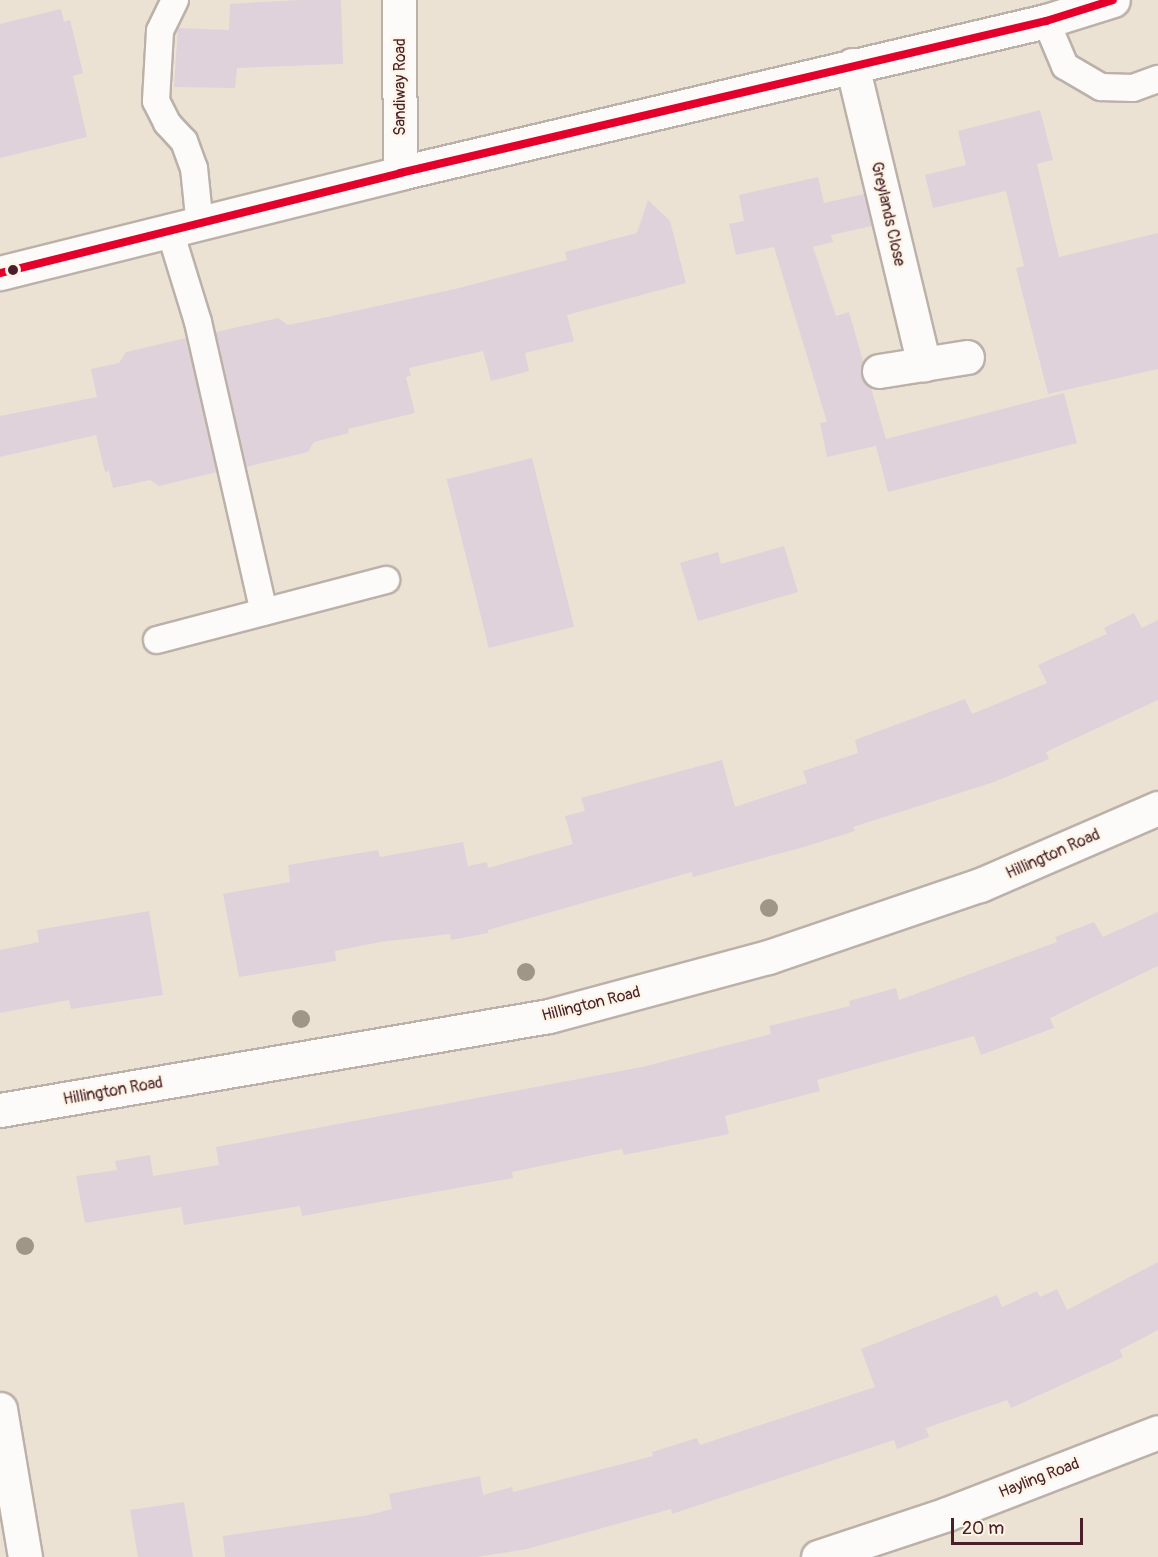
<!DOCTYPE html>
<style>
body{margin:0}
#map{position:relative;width:1158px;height:1557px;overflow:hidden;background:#ece2d4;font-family:Pangolin,sans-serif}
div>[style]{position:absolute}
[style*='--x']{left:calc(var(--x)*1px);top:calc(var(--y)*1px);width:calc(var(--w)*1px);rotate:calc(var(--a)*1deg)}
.building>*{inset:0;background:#dfd2da;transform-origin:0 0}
.roads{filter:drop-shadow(2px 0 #bcb1a9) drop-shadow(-2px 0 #bcb1a9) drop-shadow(0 2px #bcb1a9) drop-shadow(0 -2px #bcb1a9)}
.lane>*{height:26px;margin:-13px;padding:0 13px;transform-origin:13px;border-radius:13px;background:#fcfbf9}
.street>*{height:33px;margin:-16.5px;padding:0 16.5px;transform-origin:16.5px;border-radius:16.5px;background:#fcfbf9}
.secondary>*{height:33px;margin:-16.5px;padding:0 16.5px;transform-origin:16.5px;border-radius:16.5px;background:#fcfbf9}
.bus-1>*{height:8px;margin:-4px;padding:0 4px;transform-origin:4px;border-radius:4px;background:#e4002b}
.trees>*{width:18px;height:18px;margin:-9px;border-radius:50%;background:#9f9688}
.dots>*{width:16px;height:16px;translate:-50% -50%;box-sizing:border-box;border:3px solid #fcf5e5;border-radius:50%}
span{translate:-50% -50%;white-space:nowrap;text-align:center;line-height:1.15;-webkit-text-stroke:4.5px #fcf5e5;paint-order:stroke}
.street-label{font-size:16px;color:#4a1f2b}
.scale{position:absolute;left:951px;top:1518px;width:132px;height:27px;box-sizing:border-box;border:3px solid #4a1f2b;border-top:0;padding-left:8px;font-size:18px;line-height:21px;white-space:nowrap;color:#4a1f2b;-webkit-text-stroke:4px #fcf5e5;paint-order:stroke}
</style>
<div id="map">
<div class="building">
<i style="clip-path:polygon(299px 0,341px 0,343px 64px,237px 68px,235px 88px,174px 87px,178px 28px,229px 30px,230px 4px)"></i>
<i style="clip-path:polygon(61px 9px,64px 22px,70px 20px,83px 73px,73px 76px,87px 137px,0 158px,0 24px)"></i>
<i style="clip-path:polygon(1040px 110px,1053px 160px,1037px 164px,1059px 257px,1158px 233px,1158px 369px,1048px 394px,1016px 268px,1024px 266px,1006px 191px,933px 208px,925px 175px,966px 165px,958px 131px)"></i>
<i style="clip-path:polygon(818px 177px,824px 203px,864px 194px,872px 226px,831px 235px,833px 242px,813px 247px,836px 316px,849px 312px,863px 361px,861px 375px,871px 388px,886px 439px,1064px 393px,1077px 443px,888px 492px,876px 446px,827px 457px,820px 423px,827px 422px,774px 247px,736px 255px,729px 224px,744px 221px,739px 195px)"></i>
<i style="clip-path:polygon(648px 200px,670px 221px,686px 283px,567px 315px,574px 341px,525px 353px,529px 371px,491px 381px,483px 351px,409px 368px,411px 376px,406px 377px,415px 413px,348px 429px,349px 433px,314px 442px,308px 452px,246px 467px,216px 332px,278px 318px,288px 325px,318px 319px,455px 289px,567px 260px,565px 252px,637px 233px)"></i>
<i style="clip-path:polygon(186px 338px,217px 472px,159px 486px,150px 480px,113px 488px,109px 471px,105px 472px,96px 435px,0 457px,0 416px,97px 397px,91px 369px,119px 363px,126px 352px)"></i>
<i style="left:532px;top:458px;width:174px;height:88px;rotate:76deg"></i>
<i style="clip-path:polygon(784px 546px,798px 592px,698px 621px,680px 563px,718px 552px,721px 564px)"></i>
<i style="clip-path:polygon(1134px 613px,1142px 628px,1158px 620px,1158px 700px,1046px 752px,1049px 759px,994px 782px,853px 827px,855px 831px,804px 847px,693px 877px,692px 872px,488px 930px,488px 933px,451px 940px,450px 934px,380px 942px,335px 951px,336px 961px,239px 977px,223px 894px,290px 882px,288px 865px,378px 850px,380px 857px,463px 842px,468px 866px,487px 862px,488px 868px,573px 844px,565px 816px,585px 811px,581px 798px,722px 760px,735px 807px,807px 783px,803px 771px,858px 753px,855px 740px,965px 699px,972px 714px,1047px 683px,1038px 665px,1107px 634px,1104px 628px)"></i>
<i style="clip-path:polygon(149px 911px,163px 995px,71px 1009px,69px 1000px,0 1013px,0 950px,39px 942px,37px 930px)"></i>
<i style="clip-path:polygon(1158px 912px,1158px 966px,1050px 1018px,1054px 1028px,981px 1055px,974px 1036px,817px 1080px,820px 1091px,725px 1116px,729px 1134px,624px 1155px,622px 1149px,512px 1172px,513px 1178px,302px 1216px,300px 1206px,184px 1225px,181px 1207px,85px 1223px,76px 1176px,117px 1170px,115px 1161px,150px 1155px,153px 1176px,219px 1165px,216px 1147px,642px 1067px,771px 1034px,769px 1026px,850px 1006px,849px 1001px,896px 988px,899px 1000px,1057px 942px,1055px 937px,1094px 922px,1103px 937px)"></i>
<i style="clip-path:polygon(1158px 1262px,1158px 1330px,1120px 1350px,1123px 1357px,1011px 1408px,1007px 1400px,926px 1428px,929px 1437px,897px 1449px,894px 1440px,672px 1514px,671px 1509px,527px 1549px,477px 1557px,225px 1557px,223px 1536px,369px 1515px,392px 1509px,389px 1494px,480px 1476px,483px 1495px,512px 1487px,513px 1492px,653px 1456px,652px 1452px,697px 1438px,700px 1445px,875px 1387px,861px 1349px,997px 1295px,1002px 1307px,1037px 1291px,1040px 1297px,1057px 1289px,1067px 1310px)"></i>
<i style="clip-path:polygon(184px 1502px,193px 1557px,138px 1557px,130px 1510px)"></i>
</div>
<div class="roads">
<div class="lane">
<i style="--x:175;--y:0;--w:34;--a:116"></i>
<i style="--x:160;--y:31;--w:70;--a:93.3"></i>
<i style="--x:156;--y:101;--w:25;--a:63"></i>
<i style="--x:167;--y:123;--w:25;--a:47"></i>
<i style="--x:184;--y:141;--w:29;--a:70"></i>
<i style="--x:194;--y:168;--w:58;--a:84.1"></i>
<i style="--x:1046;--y:21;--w:49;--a:67.1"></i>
<i style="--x:1065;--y:66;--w:42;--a:30.3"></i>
<i style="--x:1101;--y:87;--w:32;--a:2"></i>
<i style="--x:1133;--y:88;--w:27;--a:-20"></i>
<i style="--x:170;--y:231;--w:95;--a:72.9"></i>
<i style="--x:198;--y:322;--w:297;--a:77.2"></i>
<i style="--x:157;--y:640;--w:237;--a:-14.7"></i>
</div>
<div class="street">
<i style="--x:399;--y:0;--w:173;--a:89.7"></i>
<i style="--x:852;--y:65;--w:308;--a:76.5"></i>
<i style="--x:879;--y:371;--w:89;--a:-9"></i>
<i style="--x:0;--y:1110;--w:557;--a:-9.72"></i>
<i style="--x:549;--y:1016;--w:227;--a:-15.1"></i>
<i style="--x:768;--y:957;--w:224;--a:-18.8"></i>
<i style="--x:980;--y:885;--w:194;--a:-23.4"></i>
<i style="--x:0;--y:1409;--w:150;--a:80.4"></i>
<i style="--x:818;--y:1557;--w:136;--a:-18.4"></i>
<i style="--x:947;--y:1514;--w:226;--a:-21.2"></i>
</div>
<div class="secondary">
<i style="--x:0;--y:273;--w:412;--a:-14"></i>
<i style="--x:400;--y:173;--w:664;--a:-13.24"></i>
<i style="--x:1046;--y:21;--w:70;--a:-17.4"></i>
</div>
</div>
<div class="bus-1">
<i style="--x:0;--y:273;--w:412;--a:-14"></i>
<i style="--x:400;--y:173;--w:664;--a:-13.24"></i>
<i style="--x:1046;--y:21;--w:70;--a:-17.4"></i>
</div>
<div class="trees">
<i style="left:769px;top:908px"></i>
<i style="left:526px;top:972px"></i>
<i style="left:301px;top:1019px"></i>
<i style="left:25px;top:1246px"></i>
</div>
<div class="dots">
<i style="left:13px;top:270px;background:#4a1f2b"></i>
</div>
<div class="street-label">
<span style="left:400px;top:87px;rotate:-90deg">Sandiway Road</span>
<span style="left:888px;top:214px;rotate:77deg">Greylands Close</span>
<span style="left:1053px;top:854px;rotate:-24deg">Hillington Road</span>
<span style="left:591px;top:1004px;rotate:-14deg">Hillington Road</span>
<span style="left:113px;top:1091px;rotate:-10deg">Hillington Road</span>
<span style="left:1039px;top:1478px;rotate:-21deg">Hayling Road</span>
</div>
<div class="scale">20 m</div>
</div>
